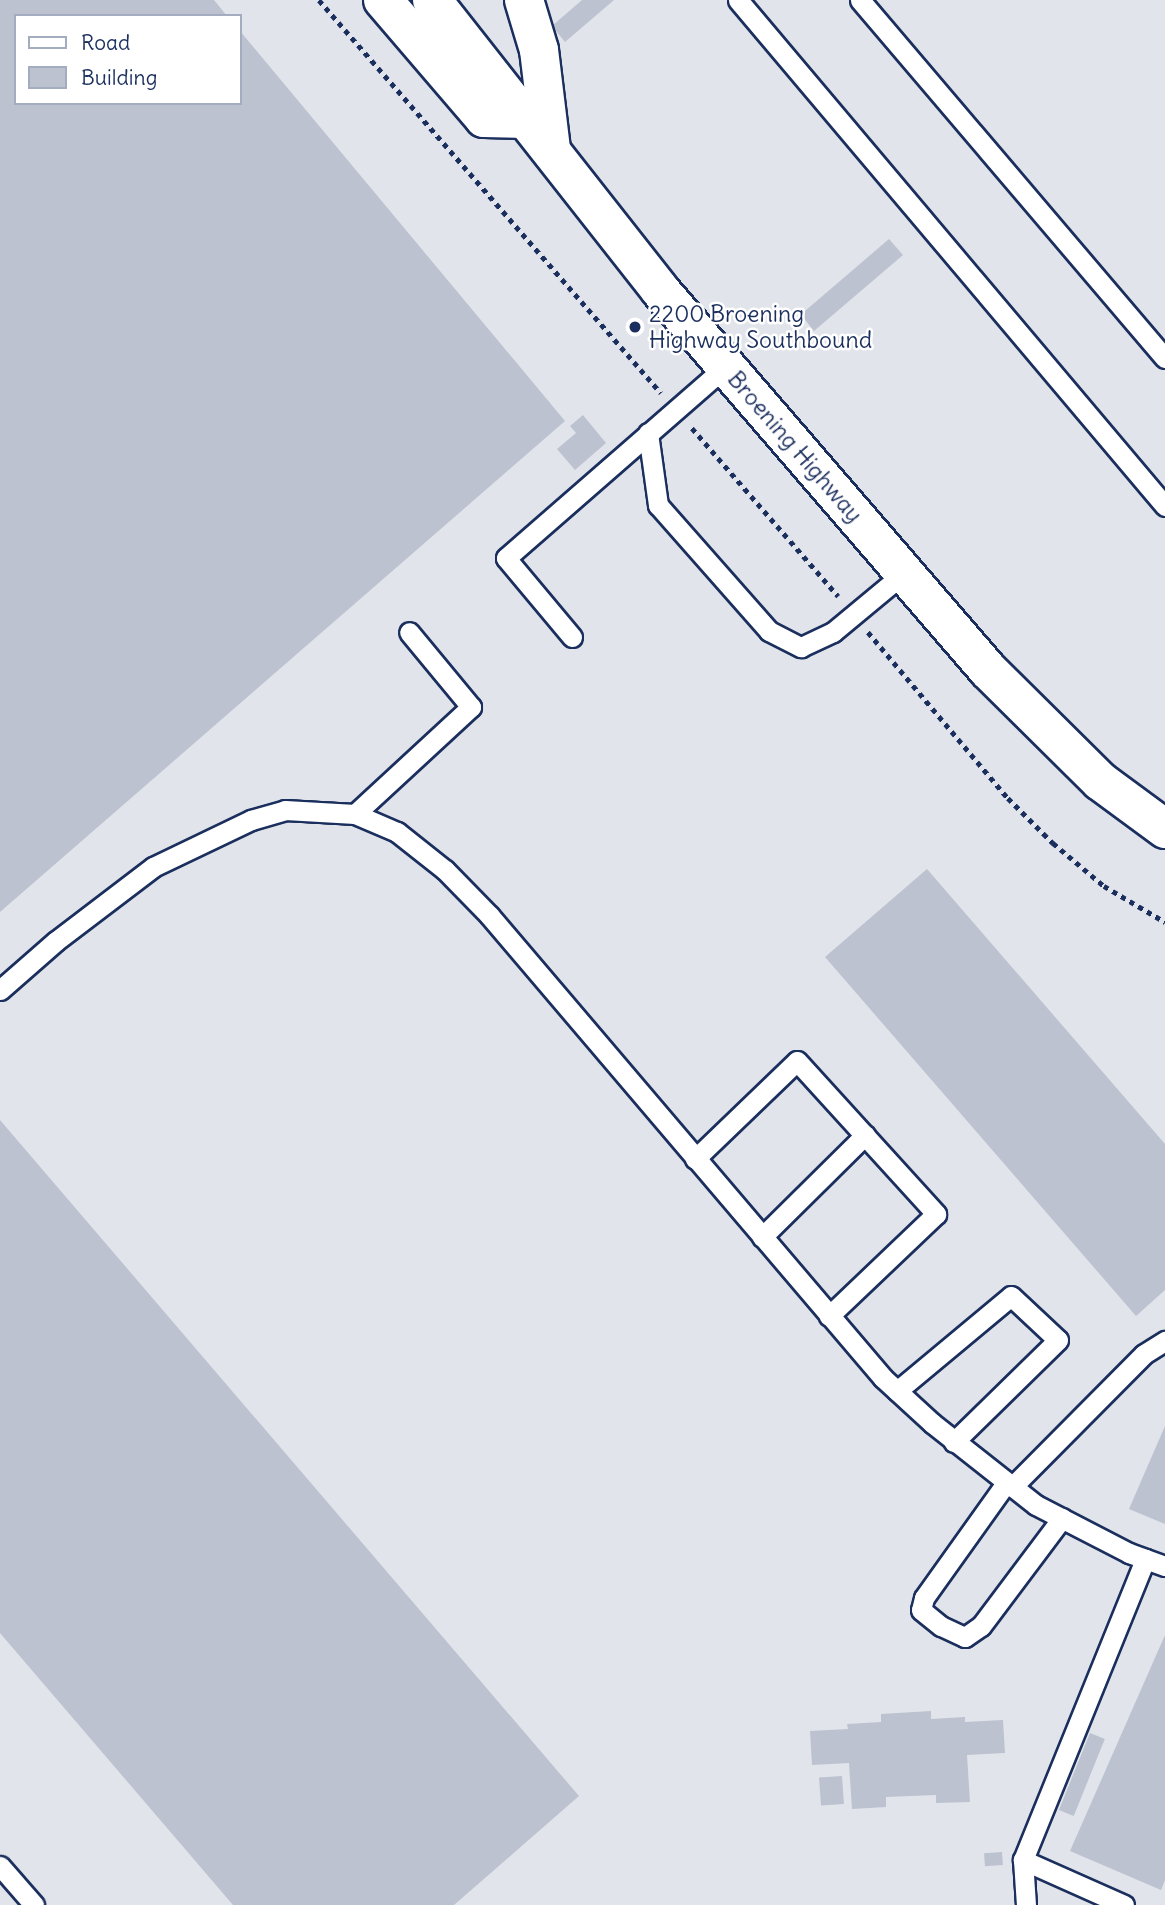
<!DOCTYPE html>
<style>
body{margin:0}
#map{position:relative;width:1165px;height:1905px;overflow:hidden;background:#f1f2f5;font-family:Delius,sans-serif}
div>[style]{position:absolute}
[style*='--x']{left:calc(var(--x)*1px);top:calc(var(--y)*1px);width:calc(var(--w)*1px);rotate:calc(var(--a)*1deg)}
.built>*{inset:0;background:#e1e4ea}
.building>*{inset:0;background:#bcc2d0;transform-origin:0 0}
.path>*{height:4.5px;margin-top:-2.25px;transform-origin:0;background:repeating-linear-gradient(90deg,#1b2f5e 0 5px,transparent 0 10px)}
.roads{filter:drop-shadow(2px 0 #1b2f5e) drop-shadow(-2px 0 #1b2f5e) drop-shadow(0 2px #1b2f5e) drop-shadow(0 -2px #1b2f5e)}
.service>*{height:19px;margin:-9.5px;padding:0 9.5px;transform-origin:9.5px;border-radius:9.5px;background:#fff}
.primary>*{height:38px;margin:-19px;padding:0 19px;transform-origin:19px;border-radius:19px;background:#fff}
.dots>*{width:19px;height:19px;translate:-50% -50%;box-sizing:border-box;border:4px solid #fff;border-radius:50%}
span{translate:-50% -50%;white-space:nowrap;text-align:center;line-height:1.15;-webkit-text-stroke:5px #fff;paint-order:stroke}
.poi-label{font-size:23px;color:#1b2f5e}
.left{translate:0 -50%;text-align:left}
.street-label{font-size:23px;color:#1b2f5e}
.legend{position:absolute;left:14px;top:14px;width:228px;height:91px;box-sizing:border-box;background:#fff;border:2px solid #a4acbf;margin:0;padding:9px 12px;list-style:none;font-size:21px;color:#1b2f5e}
.legend li{display:flex;align-items:center;gap:14px;height:35px}
.legend b{width:35px;border:2px solid #a4acbf}
</style>
<div id="map">
<div class="built">
<i style="clip-path:polygon(evenodd,0 0,1165px 0,1165px 1905px,0 1905px,0 0,16px 16px,240px 16px,240px 103px,16px 103px,16px 16px)"></i>
</div>
<div class="building">
<i style="clip-path:polygon(0 0,214px 0,227px 16px,16px 16px,16px 103px,240px 103px,240px 31px,565px 421px,0 912px)"></i>
<i style="clip-path:polygon(582px 0,614px 0,565px 42px,552px 26px)"></i>
<i style="clip-path:polygon(889px 239px,903px 255px,814px 331px,802px 316px,805px 311px)"></i>
<i style="clip-path:polygon(583px 415px,606px 443px,575px 470px,557px 449px,576px 433px,570px 426px)"></i>
<i style="clip-path:polygon(927px 869px,1165px 1144px,1165px 1290px,1136px 1316px,825px 957px)"></i>
<i style="clip-path:polygon(0 1120px,579px 1796px,454px 1905px,233px 1905px,0 1633px)"></i>
<i style="clip-path:polygon(1165px 1426px,1165px 1524px,1129px 1509px)"></i>
<i style="clip-path:polygon(1165px 1635px,1165px 1880px,1161px 1890px,1070px 1851px)"></i>
<i style="clip-path:polygon(931px 1711px,931px 1719px,965px 1717px,965px 1722px,1003px 1720px,1005px 1753px,967px 1755px,970px 1802px,936px 1803px,936px 1795px,886px 1797px,886px 1807px,852px 1809px,849px 1763px,812px 1765px,810px 1731px,848px 1729px,847px 1724px,881px 1722px,881px 1714px)"></i>
<i style="left:1090px;top:1733px;width:16px;height:83px;rotate:22deg"></i>
<i style="left:842px;top:1776px;width:28px;height:23px;rotate:86deg"></i>
<i style="left:1002px;top:1852px;width:13px;height:18px;rotate:86deg"></i>
</div>
<div class="path">
<i style="--x:319;--y:0;--w:521;--a:48.97"></i>
<i style="--x:692;--y:428;--w:223;--a:49"></i>
<i style="--x:868;--y:632;--w:217;--a:49.9"></i>
<i style="--x:1008;--y:798;--w:64;--a:45"></i>
<i style="--x:1053;--y:843;--w:67;--a:40.1"></i>
<i style="--x:1104;--y:886;--w:71;--a:30.5"></i>
</div>
<div class="roads">
<div class="service">
<i style="--x:738;--y:0;--w:662;--a:49.84"></i>
<i style="--x:860;--y:0;--w:470;--a:49.6"></i>
<i style="--x:648;--y:433;--w:73;--a:82.1"></i>
<i style="--x:658;--y:505;--w:168;--a:48.6"></i>
<i style="--x:769;--y:631;--w:36;--a:27"></i>
<i style="--x:801;--y:647;--w:35;--a:-25"></i>
<i style="--x:833;--y:632;--w:92;--a:-39.7"></i>
<i style="--x:572;--y:637;--w:103;--a:-129.9"></i>
<i style="--x:506;--y:558;--w:292;--a:-41.1"></i>
<i style="--x:355;--y:814;--w:158;--a:-42.7"></i>
<i style="--x:471;--y:707;--w:97;--a:-129.6"></i>
<i style="--x:0;--y:990;--w:74;--a:-41.2"></i>
<i style="--x:56;--y:941;--w:122;--a:-37.3"></i>
<i style="--x:153;--y:867;--w:109;--a:-25.6"></i>
<i style="--x:251;--y:820;--w:35;--a:-16"></i>
<i style="--x:285;--y:810;--w:70;--a:3.3"></i>
<i style="--x:355;--y:814;--w:46;--a:23.2"></i>
<i style="--x:397;--y:832;--w:61;--a:38.4"></i>
<i style="--x:445;--y:870;--w:63;--a:45.6"></i>
<i style="--x:489;--y:915;--w:608;--a:49.6"></i>
<i style="--x:883;--y:1378;--w:67;--a:42.6"></i>
<i style="--x:932;--y:1423;--w:132;--a:38.3"></i>
<i style="--x:1036;--y:1505;--w:105;--a:27.3"></i>
<i style="--x:1129;--y:1553;--w:38;--a:20"></i>
<i style="--x:695;--y:1159;--w:141;--a:-43.9"></i>
<i style="--x:797;--y:1061;--w:207;--a:47.7"></i>
<i style="--x:936;--y:1214;--w:148;--a:136.4"></i>
<i style="--x:762;--y:1237;--w:145;--a:-44.7"></i>
<i style="--x:897;--y:1391;--w:148;--a:-39.8"></i>
<i style="--x:1011;--y:1296;--w:64;--a:43.1"></i>
<i style="--x:1058;--y:1340;--w:146;--a:135.6"></i>
<i style="--x:1006;--y:1483;--w:141;--a:125.5"></i>
<i style="--x:924;--y:1598;--w:12;--a:104"></i>
<i style="--x:921;--y:1610;--w:26;--a:39"></i>
<i style="--x:941;--y:1626;--w:26;--a:25"></i>
<i style="--x:965;--y:1637;--w:19;--a:-35"></i>
<i style="--x:981;--y:1626;--w:135;--a:-53.1"></i>
<i style="--x:1012;--y:1487;--w:187;--a:-45.2"></i>
<i style="--x:1144;--y:1354;--w:25;--a:-32"></i>
<i style="--x:1023;--y:1860;--w:45;--a:86.2"></i>
<i style="--x:0;--y:1866;--w:52;--a:48.9"></i>
<i style="--x:1124;--y:1905;--w:111;--a:-156"></i>
<i style="--x:1023;--y:1860;--w:325;--a:-67.9"></i>
</div>
<div class="primary">
<i style="--x:383;--y:0;--w:155;--a:49.4"></i>
<i style="--x:484;--y:118;--w:43;--a:1.3"></i>
<i style="--x:432;--y:0;--w:369;--a:51.8"></i>
<i style="--x:660;--y:290;--w:502;--a:49.2"></i>
<i style="--x:988;--y:670;--w:158;--a:44.7"></i>
<i style="--x:1100;--y:781;--w:81;--a:36.4"></i>
<i style="--x:524;--y:0;--w:52;--a:73.3"></i>
<i style="--x:539;--y:50;--w:100;--a:83.1"></i>
</div>
</div>
<div class="dots">
<i style="left:635px;top:327px;background:#1b2f5e"></i>
</div>
<div class="poi-label">
<span class="left" style="left:649px;top:327px">2200 Broening<br>Highway Southbound</span>
</div>
<div class="street-label">
<span style="left:795px;top:447px;rotate:49deg">Broening Highway</span>
</div>
<ul class="legend">
<li><b style="height:9px;background:#fff"></b>Road</li>
<li><b style="height:19px;background:#bcc2d0"></b>Building</li>
</ul>
</div>
